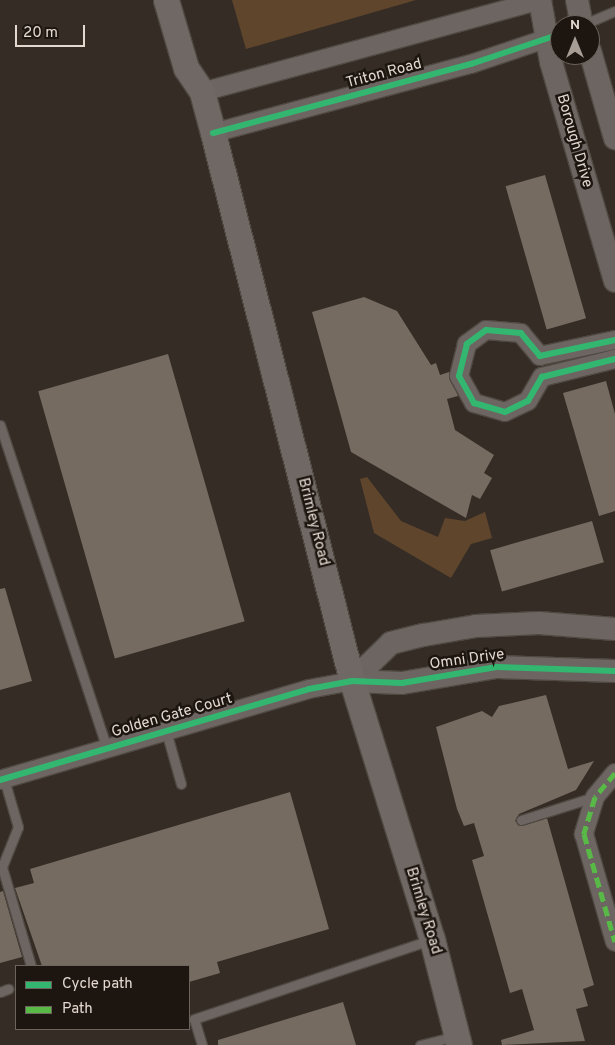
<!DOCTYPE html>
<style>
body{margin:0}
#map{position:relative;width:615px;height:1045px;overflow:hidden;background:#352d25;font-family:Overpass,sans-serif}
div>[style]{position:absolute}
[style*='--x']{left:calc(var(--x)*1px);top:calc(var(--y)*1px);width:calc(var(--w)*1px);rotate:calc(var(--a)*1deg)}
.green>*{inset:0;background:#60452d}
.building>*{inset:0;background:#756b61;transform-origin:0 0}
.roads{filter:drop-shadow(1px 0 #4f4942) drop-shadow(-1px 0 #4f4942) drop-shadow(0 1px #4f4942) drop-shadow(0 -1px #4f4942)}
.service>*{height:9px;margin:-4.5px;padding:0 4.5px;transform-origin:4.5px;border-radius:4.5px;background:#6d6562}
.minor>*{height:18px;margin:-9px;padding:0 9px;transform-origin:9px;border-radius:9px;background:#6d6562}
.tertiary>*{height:22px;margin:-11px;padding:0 11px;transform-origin:11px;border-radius:11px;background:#6d6562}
.secondary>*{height:25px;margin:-12.5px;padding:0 12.5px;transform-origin:12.5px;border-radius:12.5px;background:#706864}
.quiet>*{height:5px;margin-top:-2.5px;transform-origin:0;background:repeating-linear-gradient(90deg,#58b947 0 10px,transparent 0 15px)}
.cycleway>*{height:6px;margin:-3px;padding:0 3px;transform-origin:3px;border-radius:3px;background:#33b770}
span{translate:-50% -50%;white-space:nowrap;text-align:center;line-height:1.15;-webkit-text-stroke:5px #1d1610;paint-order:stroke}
.street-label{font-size:15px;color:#e4d9d1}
.legend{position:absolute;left:15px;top:965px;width:175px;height:65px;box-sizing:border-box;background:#1d1610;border:1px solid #6d645d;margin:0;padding:6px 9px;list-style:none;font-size:15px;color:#e4d9d1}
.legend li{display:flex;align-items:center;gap:10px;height:25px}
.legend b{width:25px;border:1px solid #6d645d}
.north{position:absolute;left:550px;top:15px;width:50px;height:50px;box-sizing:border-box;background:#1d1610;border:1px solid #6d645d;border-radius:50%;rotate:0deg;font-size:14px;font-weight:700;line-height:20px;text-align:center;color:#e4d9d1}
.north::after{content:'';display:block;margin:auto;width:18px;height:22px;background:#a79d95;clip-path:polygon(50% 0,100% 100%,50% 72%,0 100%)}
.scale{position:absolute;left:15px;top:25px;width:70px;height:22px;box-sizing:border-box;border:2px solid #e4d9d1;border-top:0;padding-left:6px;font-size:15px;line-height:18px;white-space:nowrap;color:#e4d9d1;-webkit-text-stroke:4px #1d1610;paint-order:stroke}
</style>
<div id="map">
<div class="green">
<i style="clip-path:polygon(232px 0,416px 0,246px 49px)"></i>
<i style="clip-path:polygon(367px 477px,401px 521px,438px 537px,445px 518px,465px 521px,485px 512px,492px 538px,471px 544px,451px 578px,374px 533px,360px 479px)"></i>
</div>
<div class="building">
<i style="left:545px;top:175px;width:149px;height:41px;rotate:74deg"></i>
<i style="clip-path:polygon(364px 297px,397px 311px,431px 365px,436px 363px,440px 375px,449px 372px,458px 396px,447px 399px,455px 430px,494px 455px,484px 473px,492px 478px,480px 499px,472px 495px,466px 518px,351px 452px,312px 312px)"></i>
<i style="left:168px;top:354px;width:278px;height:135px;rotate:74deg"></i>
<i style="clip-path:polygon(606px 381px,615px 414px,615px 511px,599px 516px,563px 393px)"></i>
<i style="left:592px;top:521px;width:43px;height:106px;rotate:74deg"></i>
<i style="clip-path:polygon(5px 588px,32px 681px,0 690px,0 589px)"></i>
<i style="clip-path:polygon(546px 695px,568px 769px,594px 761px,576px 790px,519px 814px,515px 821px,522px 826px,547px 818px,594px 985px,583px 989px,588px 1006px,576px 1009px,585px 1041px,502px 1045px,501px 1040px,534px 1030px,522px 989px,510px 993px,472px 860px,484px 856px,474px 823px,464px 826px,457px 809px,436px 727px,482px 711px,492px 717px,499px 706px)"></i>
<i style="clip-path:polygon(290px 792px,329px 929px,217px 962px,220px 973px,189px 982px,189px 966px,42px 966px,15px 888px,34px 883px,30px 869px)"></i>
<i style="clip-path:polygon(3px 891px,22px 957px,0 963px,0 892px)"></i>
<i style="clip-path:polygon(343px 1002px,356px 1045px,218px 1045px,218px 1040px)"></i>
</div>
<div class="roads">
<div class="service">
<i style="--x:582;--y:25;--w:36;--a:-23"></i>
<i style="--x:0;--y:425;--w:341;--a:71.7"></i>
<i style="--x:166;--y:731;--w:55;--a:74.2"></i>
<i style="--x:4;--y:779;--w:50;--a:73.7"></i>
<i style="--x:18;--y:827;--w:43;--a:111.8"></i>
<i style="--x:2;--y:867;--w:103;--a:73.7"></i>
<i style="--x:521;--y:820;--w:77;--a:-17.5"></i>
<i style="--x:0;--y:992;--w:9;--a:-21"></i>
<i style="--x:202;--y:1045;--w:27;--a:-107"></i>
<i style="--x:194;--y:1019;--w:249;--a:-18.5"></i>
<i style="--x:420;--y:1045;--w:37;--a:-14"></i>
</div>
<div class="minor">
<i style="--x:202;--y:92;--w:351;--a:-15.2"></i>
<i style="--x:213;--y:133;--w:267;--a:-15"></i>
<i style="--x:471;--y:64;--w:94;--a:-18.6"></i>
<i style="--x:615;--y:340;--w:77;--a:168"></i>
<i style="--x:540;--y:356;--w:30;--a:-130"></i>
<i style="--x:521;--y:333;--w:35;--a:-175"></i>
<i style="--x:486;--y:330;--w:24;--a:144"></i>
<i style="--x:467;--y:344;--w:33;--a:104"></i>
<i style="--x:459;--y:376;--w:31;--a:61"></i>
<i style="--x:474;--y:403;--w:32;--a:16"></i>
<i style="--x:505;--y:412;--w:25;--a:-26"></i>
<i style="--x:528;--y:401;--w:28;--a:-60"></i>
<i style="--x:542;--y:377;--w:75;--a:-13.9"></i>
<i style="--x:615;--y:773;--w:31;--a:130"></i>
<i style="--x:595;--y:797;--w:39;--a:107"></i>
<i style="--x:584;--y:834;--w:112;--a:74"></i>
<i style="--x:0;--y:780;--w:322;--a:-16.4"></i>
<i style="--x:309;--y:689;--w:44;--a:-10.5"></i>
</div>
<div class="tertiary">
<i style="--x:540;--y:0;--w:63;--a:79.9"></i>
<i style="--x:551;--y:62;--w:228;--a:73.7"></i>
<i style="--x:577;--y:0;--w:25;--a:79"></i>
<i style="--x:590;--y:51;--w:91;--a:74"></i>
<i style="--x:352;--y:681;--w:54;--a:-44.3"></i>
<i style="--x:391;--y:643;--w:34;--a:-14"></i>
<i style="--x:424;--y:635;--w:53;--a:-9.8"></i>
<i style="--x:476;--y:626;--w:63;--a:-2.7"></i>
<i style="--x:539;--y:623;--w:76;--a:4.5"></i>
<i style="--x:352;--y:681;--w:50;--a:2.3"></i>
<i style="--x:402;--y:683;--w:96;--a:-9.6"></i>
<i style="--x:497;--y:667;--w:118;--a:1.9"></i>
</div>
<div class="secondary">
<i style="--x:166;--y:0;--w:71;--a:73.6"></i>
<i style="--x:186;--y:68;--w:29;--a:56"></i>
<i style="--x:202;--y:92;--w:42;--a:75"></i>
<i style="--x:213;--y:133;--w:565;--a:75.77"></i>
<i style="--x:352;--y:681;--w:270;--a:72.8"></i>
<i style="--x:432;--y:939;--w:109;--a:75.7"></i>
</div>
</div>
<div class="quiet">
<i style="--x:615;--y:773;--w:31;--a:130"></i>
<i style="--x:595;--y:797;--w:39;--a:107"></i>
<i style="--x:584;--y:834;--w:112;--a:74"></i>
</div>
<div class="cycleway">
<i style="--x:213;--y:133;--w:267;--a:-15"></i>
<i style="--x:471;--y:64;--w:94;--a:-18.6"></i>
<i style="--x:615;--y:340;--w:77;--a:168"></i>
<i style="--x:540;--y:356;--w:30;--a:-130"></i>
<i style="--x:521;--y:333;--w:35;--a:-175"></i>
<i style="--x:486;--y:330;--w:24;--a:144"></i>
<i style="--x:467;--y:344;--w:33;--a:104"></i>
<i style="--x:459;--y:376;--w:31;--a:61"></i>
<i style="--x:474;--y:403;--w:32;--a:16"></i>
<i style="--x:505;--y:412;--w:25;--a:-26"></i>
<i style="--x:528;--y:401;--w:28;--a:-60"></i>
<i style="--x:542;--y:377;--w:75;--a:-13.9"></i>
<i style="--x:0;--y:780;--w:322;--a:-16.4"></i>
<i style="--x:309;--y:689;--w:44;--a:-10.5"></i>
<i style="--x:352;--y:681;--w:50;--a:2.3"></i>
<i style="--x:402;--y:683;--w:96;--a:-9.6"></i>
<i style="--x:497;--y:667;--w:118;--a:1.9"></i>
</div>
<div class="street-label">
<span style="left:384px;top:74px;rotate:-15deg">Triton Road</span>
<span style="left:574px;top:141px;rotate:74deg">Borough Drive</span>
<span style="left:313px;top:522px;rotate:76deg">Brimley Road</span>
<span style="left:467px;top:660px;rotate:-8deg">Omni Drive</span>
<span style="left:172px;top:716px;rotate:-16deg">Golden Gate Court</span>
<span style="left:423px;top:911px;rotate:73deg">Brimley Road</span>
</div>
<ul class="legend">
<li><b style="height:6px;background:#33b770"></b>Cycle path</li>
<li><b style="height:6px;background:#58b947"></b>Path</li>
</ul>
<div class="north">N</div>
<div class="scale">20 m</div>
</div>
